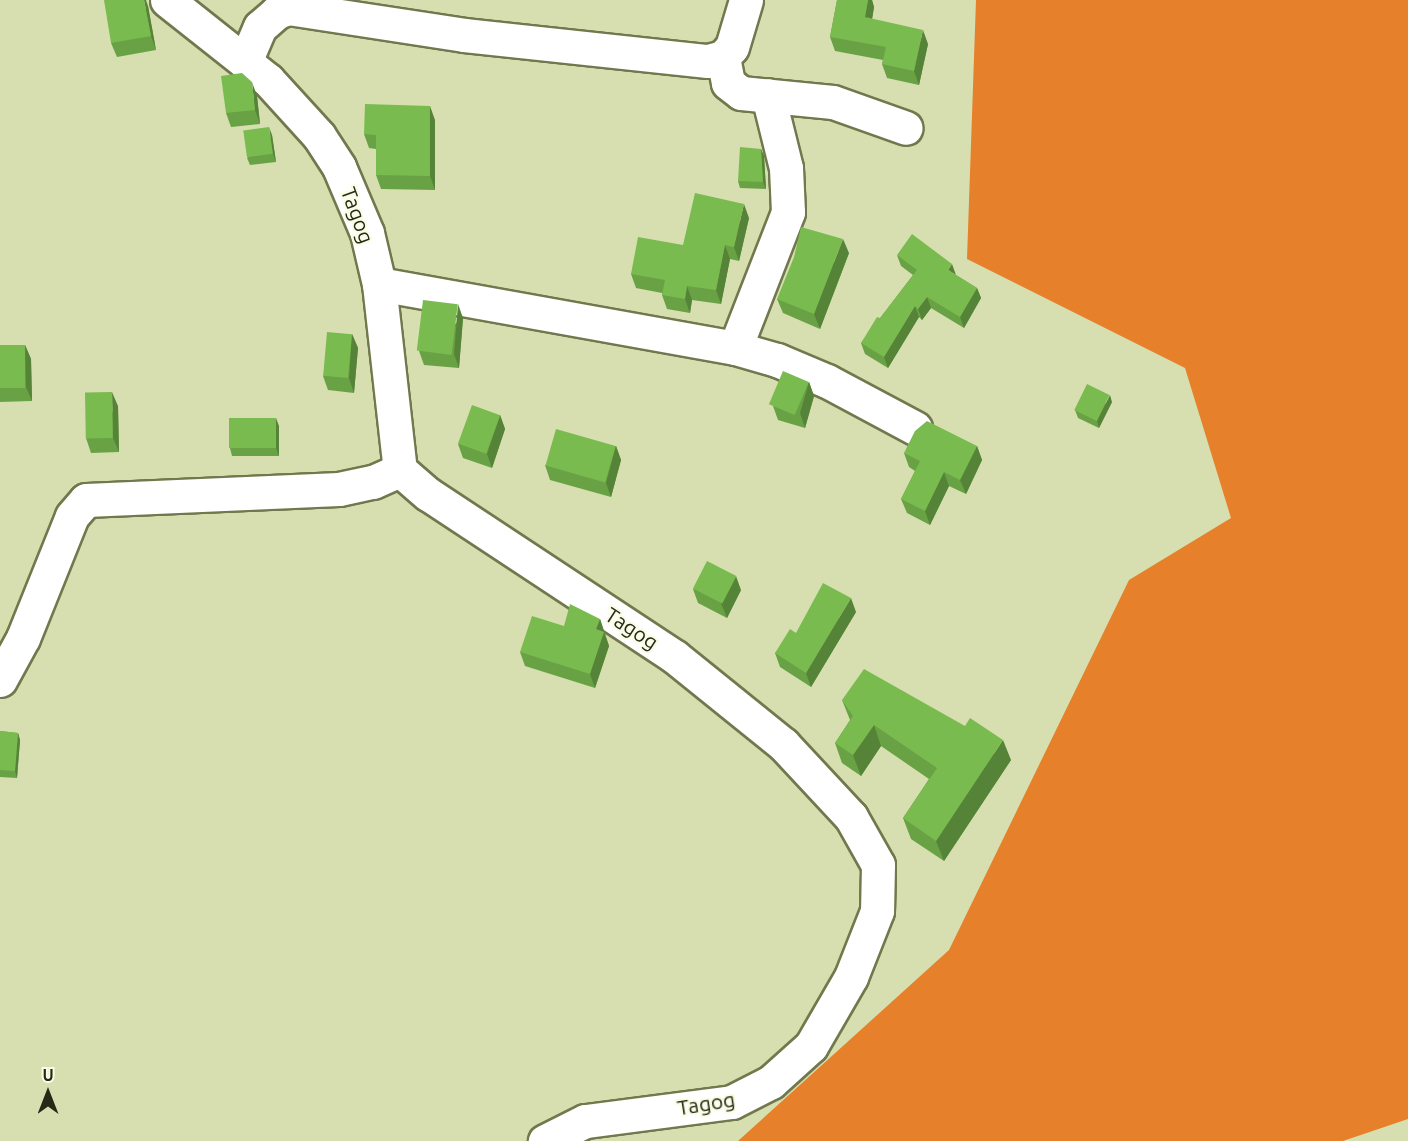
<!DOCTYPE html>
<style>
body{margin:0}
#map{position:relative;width:1408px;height:1141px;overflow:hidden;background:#d7dfb0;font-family:Ubuntu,sans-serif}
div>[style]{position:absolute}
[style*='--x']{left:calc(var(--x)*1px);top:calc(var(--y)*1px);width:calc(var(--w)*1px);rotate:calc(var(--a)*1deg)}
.forest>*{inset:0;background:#e6802b}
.roads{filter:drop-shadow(2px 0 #72784d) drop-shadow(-2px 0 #72784d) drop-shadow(0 2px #72784d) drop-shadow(0 -2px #72784d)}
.minor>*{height:33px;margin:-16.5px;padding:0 16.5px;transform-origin:16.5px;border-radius:16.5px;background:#fff}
.wall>*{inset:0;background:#69a145}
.shaded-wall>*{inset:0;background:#558338}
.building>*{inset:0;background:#7abb50;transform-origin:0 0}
span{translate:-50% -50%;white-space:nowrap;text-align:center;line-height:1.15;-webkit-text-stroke:4.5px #f9fde6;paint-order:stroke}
.street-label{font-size:21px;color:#272917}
.north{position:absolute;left:18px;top:1063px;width:60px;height:60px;-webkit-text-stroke:4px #f9fde6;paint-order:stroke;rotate:0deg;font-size:16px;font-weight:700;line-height:24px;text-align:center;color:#272917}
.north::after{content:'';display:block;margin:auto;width:21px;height:27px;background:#272917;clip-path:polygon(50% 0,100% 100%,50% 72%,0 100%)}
</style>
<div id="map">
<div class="forest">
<i style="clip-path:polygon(976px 0,1408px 0,1408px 1119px,1343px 1141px,738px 1141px,949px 950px,1129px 580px,1231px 518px,1185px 368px,967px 259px)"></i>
</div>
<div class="roads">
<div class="minor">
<i style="--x:167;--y:0;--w:129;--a:38.4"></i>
<i style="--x:268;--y:80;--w:76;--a:47.7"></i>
<i style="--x:319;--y:136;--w:37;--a:57"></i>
<i style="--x:339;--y:167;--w:72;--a:67"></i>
<i style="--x:367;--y:233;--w:52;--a:76.8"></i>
<i style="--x:379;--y:284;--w:187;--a:83.6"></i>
<i style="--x:400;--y:470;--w:37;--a:41"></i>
<i style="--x:428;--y:494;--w:296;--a:33.4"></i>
<i style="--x:675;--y:657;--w:139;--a:38.9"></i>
<i style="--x:783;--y:744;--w:100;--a:47"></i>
<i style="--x:851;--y:817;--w:55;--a:60.6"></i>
<i style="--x:878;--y:865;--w:46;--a:91.2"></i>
<i style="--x:877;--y:911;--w:71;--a:111.5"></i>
<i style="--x:851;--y:977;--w:80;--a:120.1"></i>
<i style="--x:811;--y:1046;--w:54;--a:138"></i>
<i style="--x:771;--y:1082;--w:44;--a:152.9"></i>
<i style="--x:732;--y:1102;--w:148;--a:172.6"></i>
<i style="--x:585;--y:1121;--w:45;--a:153.4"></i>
<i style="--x:723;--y:57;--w:26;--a:79"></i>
<i style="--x:728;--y:83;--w:16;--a:38"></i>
<i style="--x:741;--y:93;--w:92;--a:5.6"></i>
<i style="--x:833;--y:102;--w:77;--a:19.6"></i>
<i style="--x:245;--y:62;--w:38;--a:-67"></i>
<i style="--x:260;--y:27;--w:23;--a:-41"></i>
<i style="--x:277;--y:12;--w:12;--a:-20"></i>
<i style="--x:288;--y:8;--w:178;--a:8.7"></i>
<i style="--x:464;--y:35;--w:245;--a:6.1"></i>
<i style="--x:708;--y:61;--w:16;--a:-15"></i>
<i style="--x:723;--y:57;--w:13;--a:-48"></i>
<i style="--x:732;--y:47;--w:49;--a:-73.4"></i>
<i style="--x:379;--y:284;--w:362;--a:10.2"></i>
<i style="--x:735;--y:348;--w:44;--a:15.9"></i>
<i style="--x:777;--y:360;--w:54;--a:22.8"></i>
<i style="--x:827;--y:381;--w:100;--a:28.1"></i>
<i style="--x:735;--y:348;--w:146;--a:-68.7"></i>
<i style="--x:788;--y:212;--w:44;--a:-92.6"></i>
<i style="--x:786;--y:168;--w:75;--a:-103.9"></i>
<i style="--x:0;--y:680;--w:48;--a:-61.3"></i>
<i style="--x:23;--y:638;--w:131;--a:-68.1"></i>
<i style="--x:72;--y:516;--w:21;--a:-49"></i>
<i style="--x:86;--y:500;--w:253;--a:-2.5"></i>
<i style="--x:339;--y:489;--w:35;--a:-12"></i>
<i style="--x:373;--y:482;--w:30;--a:-24"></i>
</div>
</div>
<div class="wall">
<i style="clip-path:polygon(837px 0,872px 0,874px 7px,872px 19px,928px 44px,919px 85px,887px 78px,882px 64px,883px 60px,835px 51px,830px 37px)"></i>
<i style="clip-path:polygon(148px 6px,156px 50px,117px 57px,111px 43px)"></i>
<i style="clip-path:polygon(257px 96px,260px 124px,231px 127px,226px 113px)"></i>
<i style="clip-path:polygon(435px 120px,435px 190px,381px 189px,376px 175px,376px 149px,369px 148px,364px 134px)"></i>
<i style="clip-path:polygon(272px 135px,276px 162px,250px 165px,247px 158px)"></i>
<i style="clip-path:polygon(761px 149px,764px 156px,766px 189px,740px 188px,738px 181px)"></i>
<i style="clip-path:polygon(749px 218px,739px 261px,730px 259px,721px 304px,692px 300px,690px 313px,667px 309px,662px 295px,662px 293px,636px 288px,631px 274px,683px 245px)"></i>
<i style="clip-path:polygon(849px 253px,820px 329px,783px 313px,777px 299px)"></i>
<i style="clip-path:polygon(897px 255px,956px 275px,977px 288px,981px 298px,964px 328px,931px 308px,922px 320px,919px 317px,888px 368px,865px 354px,861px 343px,913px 275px,901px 266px)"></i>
<i style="clip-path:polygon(463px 318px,459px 368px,424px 365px,419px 351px)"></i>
<i style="clip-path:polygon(352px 334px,358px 348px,354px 393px,328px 390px,323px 376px)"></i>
<i style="clip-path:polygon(0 345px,25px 345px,31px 359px,32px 401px,0 402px)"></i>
<i style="clip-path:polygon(809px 382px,814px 396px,805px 428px,778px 420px,773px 406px)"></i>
<i style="clip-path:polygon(1112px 402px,1099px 428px,1078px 418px,1075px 410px)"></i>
<i style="clip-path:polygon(118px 406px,119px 452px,91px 453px,86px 438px)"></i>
<i style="clip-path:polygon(500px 415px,505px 429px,492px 468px,463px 458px,458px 444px)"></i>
<i style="clip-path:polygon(279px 426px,279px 456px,232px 456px,230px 448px)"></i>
<i style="clip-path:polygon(616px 446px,621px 460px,611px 497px,550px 480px,545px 465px)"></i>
<i style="clip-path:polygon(977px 446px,982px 460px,966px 494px,949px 486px,930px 525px,907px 513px,901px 499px,915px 471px,909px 467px,904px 453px)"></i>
<i style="clip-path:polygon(693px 589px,741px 590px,727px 618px,698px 603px)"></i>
<i style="clip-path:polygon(856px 612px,811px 687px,780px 667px,775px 653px,796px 633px)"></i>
<i style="clip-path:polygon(600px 619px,609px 646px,595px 688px,525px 666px,520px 652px,564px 626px)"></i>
<i style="clip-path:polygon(842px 700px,1011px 760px,944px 861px,911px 839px,903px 818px,929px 779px,881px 746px,861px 776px,842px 763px,835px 743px,850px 720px)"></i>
<i style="clip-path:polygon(0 731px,18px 733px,20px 740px,17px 778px,0 777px)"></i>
</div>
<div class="shaded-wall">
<i style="clip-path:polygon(144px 0,146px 0,148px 6px,156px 50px,151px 36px)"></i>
<i style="clip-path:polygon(868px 0,872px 0,874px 7px,870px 32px,865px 17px)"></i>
<i style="clip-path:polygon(923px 30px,928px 44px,919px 85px,914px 71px)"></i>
<i style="clip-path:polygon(252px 82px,257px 96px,260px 124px,255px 110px)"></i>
<i style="clip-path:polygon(430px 106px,435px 120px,435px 190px,430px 176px)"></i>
<i style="clip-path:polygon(269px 127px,272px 135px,276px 162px,273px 154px)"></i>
<i style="clip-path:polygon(761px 149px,764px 156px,766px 189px,763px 182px)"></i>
<i style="clip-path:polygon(744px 204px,749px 218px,739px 261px,734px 247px)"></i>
<i style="clip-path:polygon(843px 239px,849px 253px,820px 329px,814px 314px)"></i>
<i style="clip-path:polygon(725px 245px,730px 259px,721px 304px,716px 290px)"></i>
<i style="clip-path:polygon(952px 264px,956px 275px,948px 270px)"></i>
<i style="clip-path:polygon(687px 286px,692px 300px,690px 313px,685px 299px)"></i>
<i style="clip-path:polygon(977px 288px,981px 298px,964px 328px,960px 317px)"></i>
<i style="clip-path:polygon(927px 297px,931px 308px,922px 320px,918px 309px)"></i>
<i style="clip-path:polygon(458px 304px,463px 318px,459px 368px,454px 354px)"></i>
<i style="clip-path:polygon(915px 306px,919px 317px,888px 368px,884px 357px)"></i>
<i style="clip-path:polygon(352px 334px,358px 348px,354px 393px,349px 378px)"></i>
<i style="clip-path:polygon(25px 345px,31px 359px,32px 401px,26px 387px)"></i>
<i style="clip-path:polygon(809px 382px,814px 396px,805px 428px,800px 413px)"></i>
<i style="clip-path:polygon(112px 392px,118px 406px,119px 452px,113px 438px)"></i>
<i style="clip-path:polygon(1110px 395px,1112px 402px,1099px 428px,1097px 421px)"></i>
<i style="clip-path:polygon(500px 415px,505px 429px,492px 468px,487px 454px)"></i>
<i style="clip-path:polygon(276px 418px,279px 426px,279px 456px,276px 448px)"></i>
<i style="clip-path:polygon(616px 446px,621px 460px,611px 497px,606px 483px)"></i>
<i style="clip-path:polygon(977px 446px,982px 460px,966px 494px,960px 480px)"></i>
<i style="clip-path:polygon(944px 472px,949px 486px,930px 525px,925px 511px)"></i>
<i style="clip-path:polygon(736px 576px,741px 590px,727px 618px,721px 603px)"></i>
<i style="clip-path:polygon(851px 598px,856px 612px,811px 687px,806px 673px)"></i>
<i style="clip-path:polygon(600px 619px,609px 646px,595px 688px,590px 674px,596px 629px)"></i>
<i style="clip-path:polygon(874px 725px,881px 746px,861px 776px,853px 755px)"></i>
<i style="clip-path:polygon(18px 733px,20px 740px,17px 778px,15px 771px)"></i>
<i style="clip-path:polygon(1003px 740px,1011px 760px,944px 861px,936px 841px)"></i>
</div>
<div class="building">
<i style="clip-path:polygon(104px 0,144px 0,151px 36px,111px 43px)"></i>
<i style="clip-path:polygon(837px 0,868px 0,865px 17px,923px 30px,914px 71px,882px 64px,886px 47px,830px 37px)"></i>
<i style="clip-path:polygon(242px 73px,252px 82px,255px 110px,226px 113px,221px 76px)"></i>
<i style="clip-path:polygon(365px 104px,430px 106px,430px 176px,376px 175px,376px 135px,364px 134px)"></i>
<i style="left:269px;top:127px;width:27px;height:26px;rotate:82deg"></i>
<i style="clip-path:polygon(740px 147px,761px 149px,763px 182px,738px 181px)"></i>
<i style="clip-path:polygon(695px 193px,744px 204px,734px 247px,725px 245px,716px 290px,687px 286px,685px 299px,662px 295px,665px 280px,631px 274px,638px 237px,683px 245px)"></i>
<i style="clip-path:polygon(801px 227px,843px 239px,814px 314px,777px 299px,794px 257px)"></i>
<i style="clip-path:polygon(912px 234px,952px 264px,948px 270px,977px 288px,960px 317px,927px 297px,918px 309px,915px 306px,884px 357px,861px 343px,877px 317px,880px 318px,917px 270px,897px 255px)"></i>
<i style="left:423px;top:300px;width:35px;height:51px;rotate:7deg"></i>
<i style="left:327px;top:332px;width:25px;height:44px;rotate:5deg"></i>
<i style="left:0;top:345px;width:25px;height:43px"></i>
<i style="left:783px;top:371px;width:28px;height:36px;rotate:23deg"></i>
<i style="left:1087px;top:384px;width:25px;height:29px;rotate:26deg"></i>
<i style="left:112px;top:392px;width:46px;height:27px;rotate:89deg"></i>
<i style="left:472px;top:405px;width:30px;height:41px;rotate:20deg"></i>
<i style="left:229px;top:418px;width:47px;height:30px"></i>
<i style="clip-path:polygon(927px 421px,977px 446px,960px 480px,944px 472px,925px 511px,901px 499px,920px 461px,904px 453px,915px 431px)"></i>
<i style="left:556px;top:429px;width:62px;height:38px;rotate:16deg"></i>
<i style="left:707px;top:561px;width:33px;height:31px;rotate:27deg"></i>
<i style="clip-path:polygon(823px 583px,851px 598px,806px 673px,775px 653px,790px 629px,796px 633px)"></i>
<i style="clip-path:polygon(570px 604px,600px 619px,596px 629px,604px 632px,590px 674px,520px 652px,532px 616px,564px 626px)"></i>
<i style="clip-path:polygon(864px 669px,965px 726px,970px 718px,1003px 740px,936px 841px,903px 818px,937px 768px,874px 725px,853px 755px,835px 743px,853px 716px,842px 700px)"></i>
<i style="clip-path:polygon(0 731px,18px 733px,15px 771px,0 770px)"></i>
</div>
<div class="street-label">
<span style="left:358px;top:215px;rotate:70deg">Tagog</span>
<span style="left:632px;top:628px;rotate:33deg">Tagog</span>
<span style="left:706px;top:1103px;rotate:-9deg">Tagog</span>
</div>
<div class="north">U</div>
</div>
